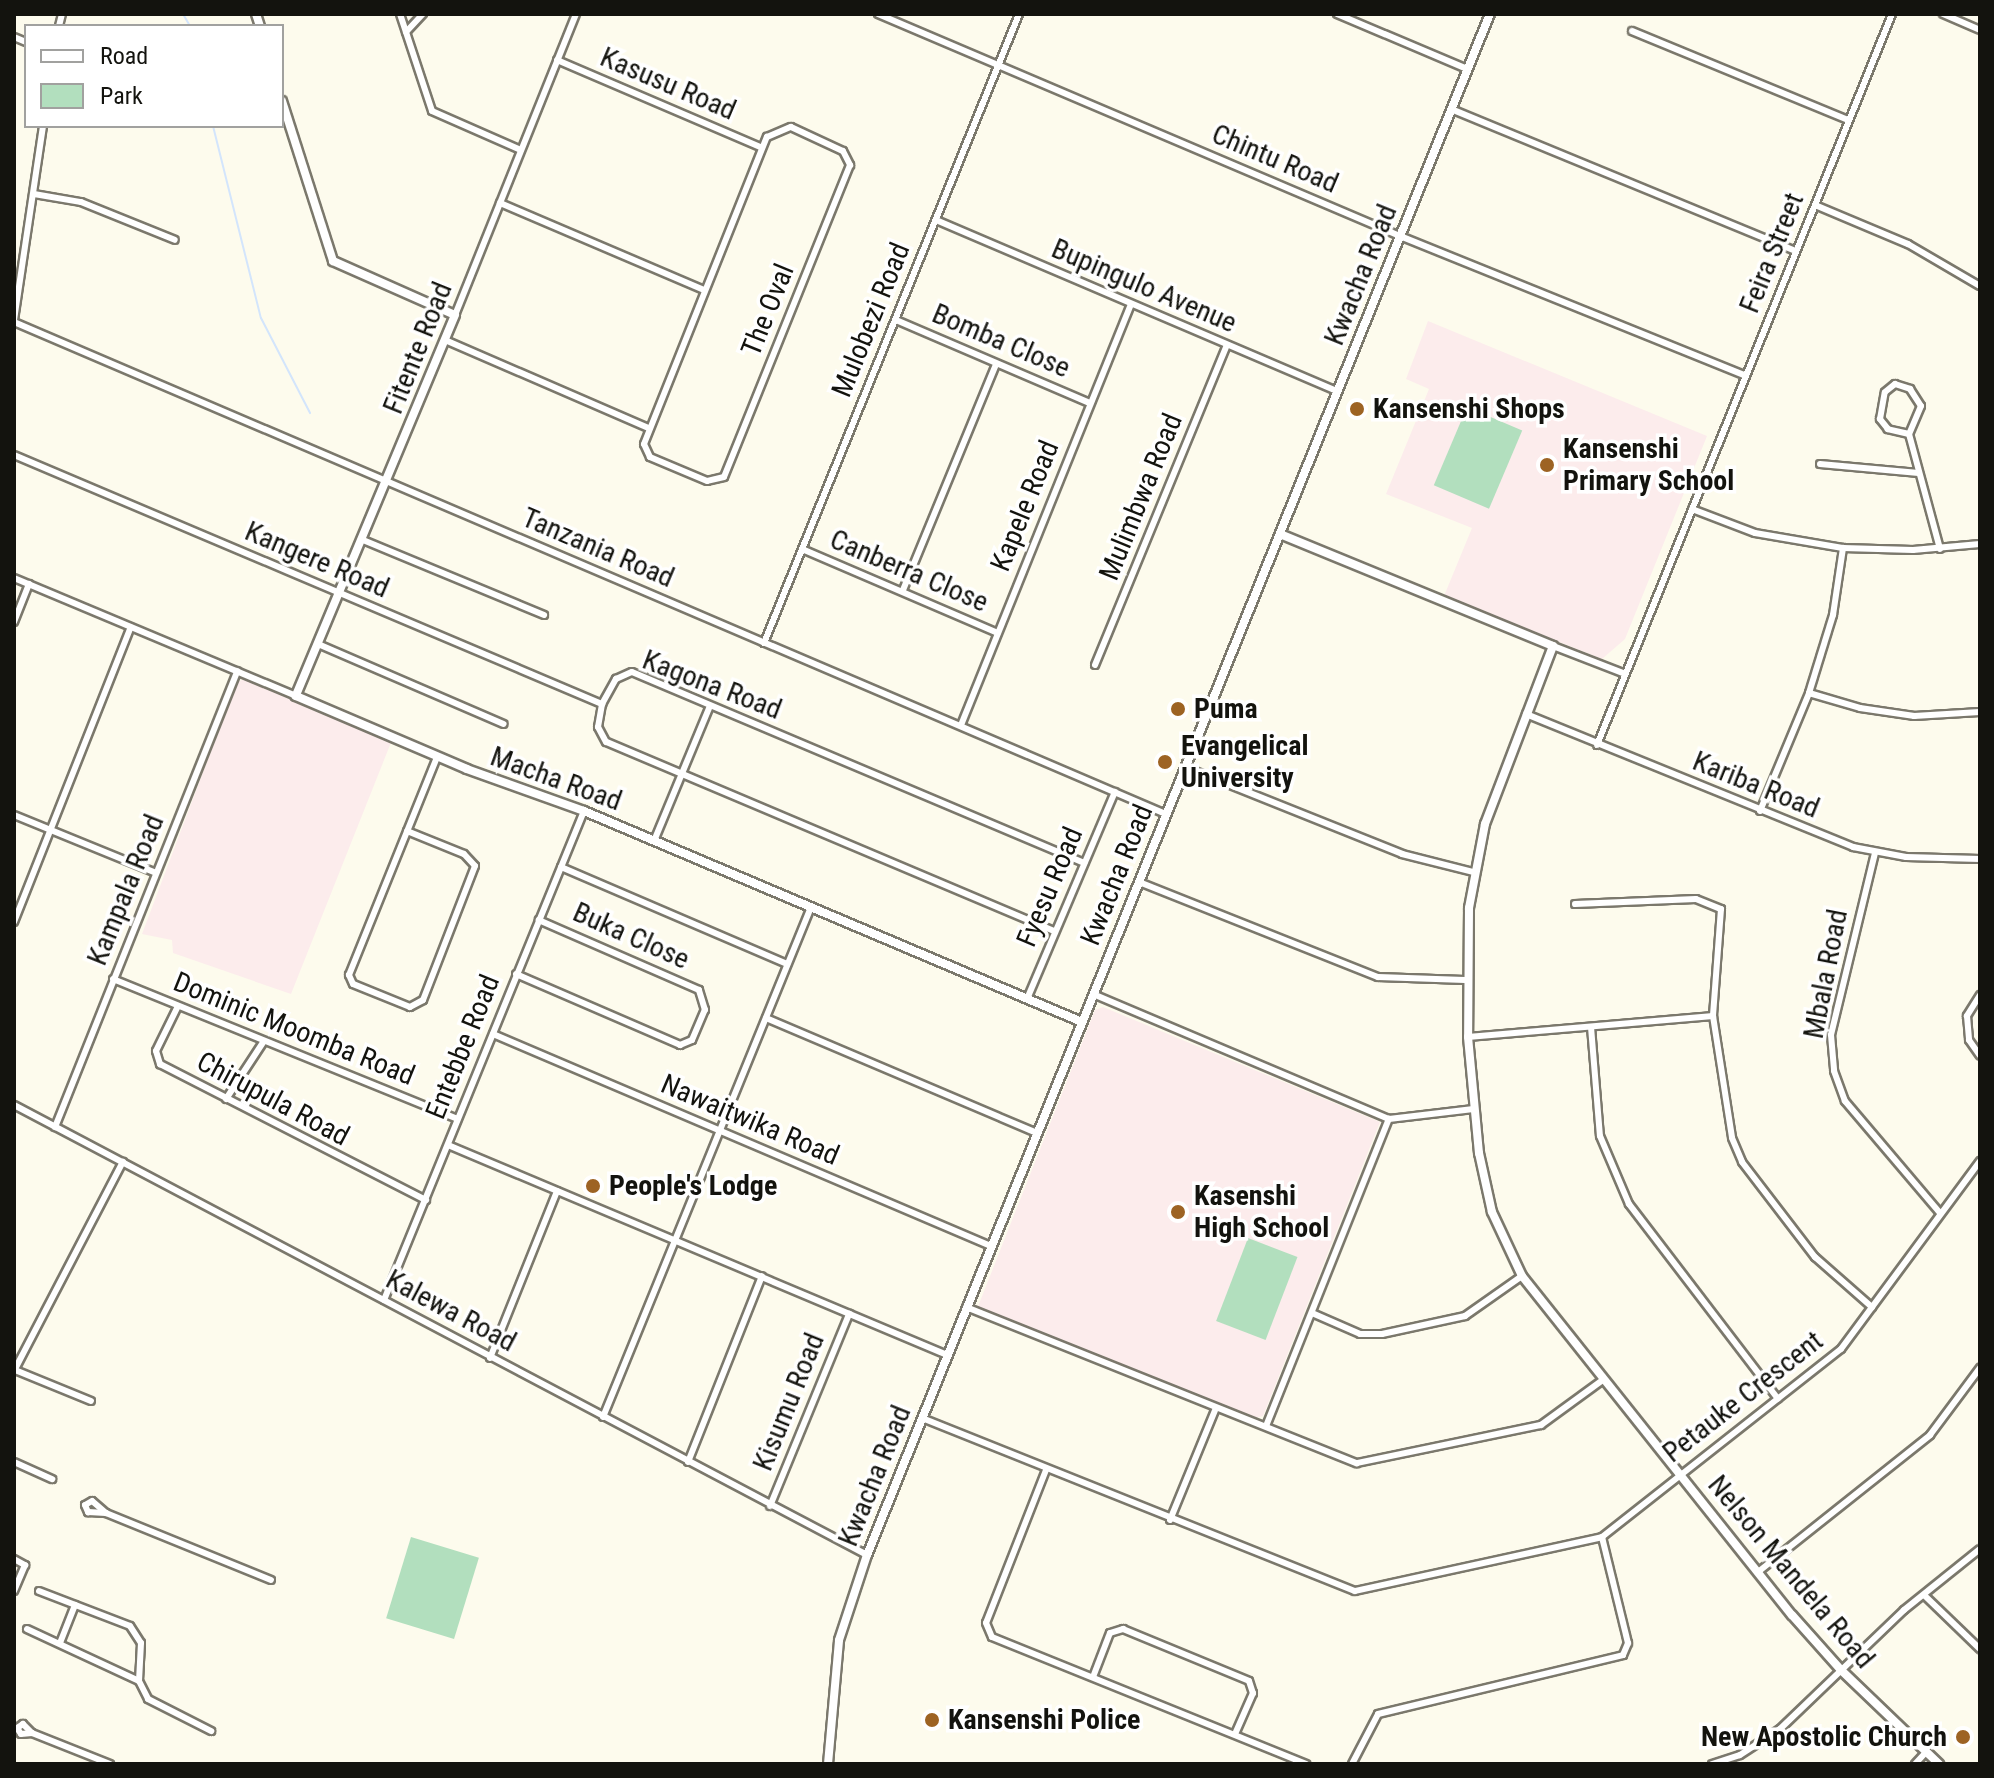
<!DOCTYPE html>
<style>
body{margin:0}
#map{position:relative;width:1994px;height:1778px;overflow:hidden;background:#fdfbed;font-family:"Roboto Condensed",sans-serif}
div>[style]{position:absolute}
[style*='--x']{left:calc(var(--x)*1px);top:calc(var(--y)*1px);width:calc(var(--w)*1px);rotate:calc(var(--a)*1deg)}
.education>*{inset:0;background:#fcecec}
.green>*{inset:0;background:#b2dfbe;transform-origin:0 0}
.stream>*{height:2px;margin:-1px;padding:0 1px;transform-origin:1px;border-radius:1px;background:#d3e5fc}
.roads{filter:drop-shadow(2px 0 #7b786c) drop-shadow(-2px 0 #7b786c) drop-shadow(0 2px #7b786c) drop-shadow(0 -2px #7b786c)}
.street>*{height:6px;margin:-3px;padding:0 3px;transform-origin:3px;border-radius:3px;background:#fff}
.secondary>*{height:8px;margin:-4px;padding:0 4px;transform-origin:4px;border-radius:4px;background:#fff}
.dots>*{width:22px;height:22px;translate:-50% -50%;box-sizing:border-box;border:4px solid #fff;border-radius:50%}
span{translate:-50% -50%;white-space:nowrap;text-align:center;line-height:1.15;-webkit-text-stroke:7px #fff;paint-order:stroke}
.street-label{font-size:28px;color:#13130e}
.poi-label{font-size:28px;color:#13130e;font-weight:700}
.left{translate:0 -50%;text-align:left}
.right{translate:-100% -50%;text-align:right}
.frame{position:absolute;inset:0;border:16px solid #13130e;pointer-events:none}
.legend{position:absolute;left:24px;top:24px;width:260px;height:104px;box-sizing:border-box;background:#fff;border:2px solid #a1a19f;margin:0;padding:10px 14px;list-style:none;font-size:24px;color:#13130e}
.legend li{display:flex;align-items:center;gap:16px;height:40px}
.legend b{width:40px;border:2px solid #a1a19f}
</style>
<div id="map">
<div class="education">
<i style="clip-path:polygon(1428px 321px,1707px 436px,1625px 639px,1602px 659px,1444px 596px,1472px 528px,1386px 494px,1429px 389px,1406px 379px)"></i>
<i style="clip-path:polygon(245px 679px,392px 740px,291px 994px,173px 953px,172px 940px,142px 934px,237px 682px)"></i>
<i style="clip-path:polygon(1103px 1007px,1380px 1122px,1263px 1416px,1255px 1418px,977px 1309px,1095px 1010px)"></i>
</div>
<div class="green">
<i style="left:1467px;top:407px;width:60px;height:85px;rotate:23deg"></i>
<i style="left:1248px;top:1238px;width:53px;height:89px;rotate:21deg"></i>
<i style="left:411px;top:1537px;width:71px;height:85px;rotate:17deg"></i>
</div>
<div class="stream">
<i style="--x:183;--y:14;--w:14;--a:60"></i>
<i style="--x:213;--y:126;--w:198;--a:76"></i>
<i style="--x:261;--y:318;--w:107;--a:62.7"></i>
</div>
<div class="roads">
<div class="street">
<i style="--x:400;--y:14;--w:102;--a:71.7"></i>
<i style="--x:432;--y:111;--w:97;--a:23.7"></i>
<i style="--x:878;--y:14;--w:567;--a:23.04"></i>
<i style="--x:1400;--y:236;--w:373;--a:22"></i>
<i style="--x:1337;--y:14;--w:141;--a:22.9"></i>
<i style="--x:1943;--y:14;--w:40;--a:23.4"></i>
<i style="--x:59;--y:26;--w:12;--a:-76"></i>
<i style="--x:1632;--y:31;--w:234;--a:22.4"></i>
<i style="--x:406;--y:32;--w:25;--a:-47"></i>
<i style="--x:14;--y:37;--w:13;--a:23"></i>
<i style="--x:557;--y:60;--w:223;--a:23.2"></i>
<i style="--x:1451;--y:109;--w:373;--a:22.4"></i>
<i style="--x:791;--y:127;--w:57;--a:24.8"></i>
<i style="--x:843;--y:151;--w:16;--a:63"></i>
<i style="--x:850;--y:165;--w:336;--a:112"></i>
<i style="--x:724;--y:477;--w:17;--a:167"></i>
<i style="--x:707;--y:481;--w:62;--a:-157.2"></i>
<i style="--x:650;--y:457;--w:14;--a:-115"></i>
<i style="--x:644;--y:444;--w:331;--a:-68.2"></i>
<i style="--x:767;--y:137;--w:26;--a:-23"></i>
<i style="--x:34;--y:194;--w:48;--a:9.7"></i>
<i style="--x:81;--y:202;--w:101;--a:22"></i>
<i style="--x:500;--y:203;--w:222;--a:23.1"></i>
<i style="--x:1815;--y:205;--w:101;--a:22.8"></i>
<i style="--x:1908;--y:244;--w:83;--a:30.3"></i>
<i style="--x:936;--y:220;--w:435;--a:23.1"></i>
<i style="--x:455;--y:315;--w:324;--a:-68.1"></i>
<i style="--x:14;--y:320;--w:196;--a:-81.5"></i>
<i style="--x:896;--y:320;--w:211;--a:23.2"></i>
<i style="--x:14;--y:322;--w:1253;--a:23.13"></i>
<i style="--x:445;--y:340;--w:221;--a:23.4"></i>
<i style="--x:1909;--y:434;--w:22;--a:-167"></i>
<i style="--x:1888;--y:429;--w:13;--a:-129"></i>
<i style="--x:1880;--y:419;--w:27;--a:-80"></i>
<i style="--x:1885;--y:392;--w:13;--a:-39"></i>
<i style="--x:1895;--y:384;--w:16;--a:18"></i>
<i style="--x:1910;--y:389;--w:20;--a:57"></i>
<i style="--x:1921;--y:406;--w:30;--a:113"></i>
<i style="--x:1909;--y:434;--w:119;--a:74.9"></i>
<i style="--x:14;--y:455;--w:639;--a:22.95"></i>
<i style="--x:1820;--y:464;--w:99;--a:5.2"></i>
<i style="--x:1692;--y:509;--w:67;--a:20.9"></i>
<i style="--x:1755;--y:533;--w:89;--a:9.7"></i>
<i style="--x:1843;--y:548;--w:70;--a:1.6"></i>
<i style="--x:1913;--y:550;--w:67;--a:-5.1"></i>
<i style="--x:363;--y:540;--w:196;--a:22.5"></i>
<i style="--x:802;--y:549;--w:213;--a:23.2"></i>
<i style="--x:14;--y:578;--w:306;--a:22.7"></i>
<i style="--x:903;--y:590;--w:244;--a:-67.6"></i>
<i style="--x:14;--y:622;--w:41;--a:-68.5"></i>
<i style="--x:764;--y:643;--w:679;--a:-67.93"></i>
<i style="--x:318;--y:644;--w:202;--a:23.3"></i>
<i style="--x:1553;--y:646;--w:75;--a:21.1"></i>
<i style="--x:1095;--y:665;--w:346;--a:-67.6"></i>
<i style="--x:1809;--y:693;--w:53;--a:16.4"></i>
<i style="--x:1860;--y:708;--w:55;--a:8.4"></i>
<i style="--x:1914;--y:716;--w:66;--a:-3.5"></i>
<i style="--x:1526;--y:714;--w:353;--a:22.1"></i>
<i style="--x:1853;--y:847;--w:54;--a:10.7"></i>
<i style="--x:1906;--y:857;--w:74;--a:1.5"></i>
<i style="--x:961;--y:725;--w:453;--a:-68"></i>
<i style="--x:1597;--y:745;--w:788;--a:-68.02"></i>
<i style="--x:1185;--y:767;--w:234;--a:21.8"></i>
<i style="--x:1402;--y:854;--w:73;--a:14.2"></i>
<i style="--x:1760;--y:811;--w:128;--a:-67.4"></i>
<i style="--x:1809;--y:693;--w:82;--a:-72.9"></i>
<i style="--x:1833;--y:615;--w:68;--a:-81.5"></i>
<i style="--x:14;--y:815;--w:153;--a:22.2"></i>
<i style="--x:407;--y:831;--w:61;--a:22"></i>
<i style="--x:464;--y:854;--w:16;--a:47"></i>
<i style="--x:475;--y:866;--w:144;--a:111.2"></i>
<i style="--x:423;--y:1000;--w:15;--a:152"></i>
<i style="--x:410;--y:1007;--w:61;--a:-158"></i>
<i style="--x:353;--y:984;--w:10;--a:-114"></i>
<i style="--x:349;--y:975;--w:235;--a:-68"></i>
<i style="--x:654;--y:841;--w:146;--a:-67.5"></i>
<i style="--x:1875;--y:853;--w:187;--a:103.6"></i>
<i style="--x:1831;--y:1035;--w:36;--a:85"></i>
<i style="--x:1834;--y:1071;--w:32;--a:70"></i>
<i style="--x:1845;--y:1101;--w:147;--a:49.7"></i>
<i style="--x:561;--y:867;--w:246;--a:23.2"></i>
<i style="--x:1139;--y:882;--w:257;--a:21.7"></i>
<i style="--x:1378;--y:977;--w:87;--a:2"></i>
<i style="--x:1575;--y:904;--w:121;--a:-2.4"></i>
<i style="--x:1696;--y:899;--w:27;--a:22"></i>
<i style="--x:1721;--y:909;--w:107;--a:94.3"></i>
<i style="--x:1713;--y:1016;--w:123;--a:81.1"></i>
<i style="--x:1732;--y:1138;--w:26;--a:67"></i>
<i style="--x:1742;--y:1162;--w:120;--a:52.5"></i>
<i style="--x:1815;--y:1257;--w:76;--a:41.3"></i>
<i style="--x:14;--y:922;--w:317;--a:-68.4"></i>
<i style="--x:1054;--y:931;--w:486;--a:-157.1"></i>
<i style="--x:606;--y:742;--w:17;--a:-118"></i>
<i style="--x:598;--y:727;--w:23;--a:-80"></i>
<i style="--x:602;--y:704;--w:29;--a:-61"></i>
<i style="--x:616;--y:679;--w:17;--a:-24"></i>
<i style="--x:632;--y:672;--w:491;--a:22.9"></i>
<i style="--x:516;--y:974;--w:179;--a:23.4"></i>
<i style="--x:680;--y:1045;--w:13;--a:-23"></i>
<i style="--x:692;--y:1040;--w:33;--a:-67"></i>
<i style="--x:705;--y:1010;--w:21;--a:-107"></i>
<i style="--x:699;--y:990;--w:175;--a:-156.4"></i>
<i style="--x:113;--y:979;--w:372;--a:22.1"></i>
<i style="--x:1093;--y:994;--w:321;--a:22.9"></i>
<i style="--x:1389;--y:1119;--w:85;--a:-6.8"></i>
<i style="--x:1980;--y:995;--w:25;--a:122"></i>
<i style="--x:1967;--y:1016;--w:24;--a:85"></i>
<i style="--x:1969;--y:1040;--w:19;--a:55"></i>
<i style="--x:1027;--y:999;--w:225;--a:-67"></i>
<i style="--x:178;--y:1006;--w:50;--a:116.1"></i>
<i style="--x:156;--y:1051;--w:14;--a:73"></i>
<i style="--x:160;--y:1064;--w:299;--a:27.1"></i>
<i style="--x:766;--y:1018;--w:294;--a:23"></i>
<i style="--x:1591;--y:1027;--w:109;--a:85.3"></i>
<i style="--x:1600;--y:1136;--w:74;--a:66.9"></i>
<i style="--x:1629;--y:1204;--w:245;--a:52.6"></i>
<i style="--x:493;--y:1034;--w:541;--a:23.06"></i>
<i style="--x:1468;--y:1037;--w:246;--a:-4.9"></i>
<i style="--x:226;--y:1099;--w:69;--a:-56.8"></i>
<i style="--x:14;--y:1105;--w:964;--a:27.81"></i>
<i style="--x:55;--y:1127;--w:491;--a:-68.2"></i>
<i style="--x:448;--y:1145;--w:541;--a:22.82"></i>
<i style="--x:384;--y:1300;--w:528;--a:-67.76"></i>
<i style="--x:966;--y:1307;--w:421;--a:21.8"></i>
<i style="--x:1357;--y:1463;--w:188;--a:-11.7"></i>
<i style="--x:1541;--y:1425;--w:78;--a:-36.1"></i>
<i style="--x:1312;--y:1313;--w:52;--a:23.6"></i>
<i style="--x:1360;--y:1334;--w:22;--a:0"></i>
<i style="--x:1382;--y:1334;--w:85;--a:-12.2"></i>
<i style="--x:1465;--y:1316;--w:70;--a:-35.1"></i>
<i style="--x:490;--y:1358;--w:180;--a:-68.1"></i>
<i style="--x:15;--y:1370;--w:82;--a:22.2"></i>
<i style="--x:14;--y:1371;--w:236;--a:-62.5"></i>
<i style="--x:603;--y:1417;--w:551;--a:-67.81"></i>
<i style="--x:922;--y:1418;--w:466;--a:21.8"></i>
<i style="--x:1355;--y:1591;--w:253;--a:-12.3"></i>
<i style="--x:1602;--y:1537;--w:304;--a:-38.2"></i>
<i style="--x:1841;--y:1349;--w:234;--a:-53.5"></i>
<i style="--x:1266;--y:1426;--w:331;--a:-68.2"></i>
<i style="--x:14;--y:1462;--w:42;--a:24.1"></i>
<i style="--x:688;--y:1462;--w:200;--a:-68.3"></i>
<i style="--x:1046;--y:1470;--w:164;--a:111.4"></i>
<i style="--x:986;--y:1623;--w:15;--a:67"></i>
<i style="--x:992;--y:1637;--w:339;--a:22"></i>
<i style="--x:770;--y:1506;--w:208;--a:-67.6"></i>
<i style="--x:106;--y:1513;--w:18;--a:-139"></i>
<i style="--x:92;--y:1501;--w:8;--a:150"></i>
<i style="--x:85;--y:1505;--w:8;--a:67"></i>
<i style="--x:88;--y:1512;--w:18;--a:3"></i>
<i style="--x:106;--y:1513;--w:178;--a:22.1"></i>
<i style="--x:1170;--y:1520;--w:121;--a:-67.7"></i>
<i style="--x:14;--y:1559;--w:13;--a:29"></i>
<i style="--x:25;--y:1565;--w:28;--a:113"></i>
<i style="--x:1758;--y:1572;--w:220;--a:-38.5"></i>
<i style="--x:1930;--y:1435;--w:84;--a:-53.3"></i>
<i style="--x:39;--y:1591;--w:97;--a:21"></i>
<i style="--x:130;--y:1626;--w:20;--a:57"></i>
<i style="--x:141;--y:1643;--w:38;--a:93"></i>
<i style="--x:139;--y:1681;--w:20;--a:63"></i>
<i style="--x:148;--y:1699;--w:71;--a:26.9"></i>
<i style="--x:1924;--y:1595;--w:78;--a:44"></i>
<i style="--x:27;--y:1629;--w:123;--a:24.9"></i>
<i style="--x:60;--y:1643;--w:41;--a:-68.5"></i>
<i style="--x:1093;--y:1677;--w:47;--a:-68.9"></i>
<i style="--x:1110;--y:1633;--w:14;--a:-17"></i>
<i style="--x:1123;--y:1629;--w:136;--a:22.4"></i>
<i style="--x:1249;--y:1681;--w:13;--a:72"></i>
<i style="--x:1253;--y:1693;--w:45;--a:113.7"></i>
<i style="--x:32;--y:1733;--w:13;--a:-135"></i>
<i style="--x:23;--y:1724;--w:7;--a:146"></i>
<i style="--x:17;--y:1728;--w:7;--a:56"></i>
<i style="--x:21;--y:1734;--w:11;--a:-5"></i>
<i style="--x:32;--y:1733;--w:84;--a:21.7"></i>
<i style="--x:1352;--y:1764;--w:56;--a:-62.5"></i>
<i style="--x:1378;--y:1714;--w:252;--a:-13.5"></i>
<i style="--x:1623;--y:1655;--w:13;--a:-67"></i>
<i style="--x:1628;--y:1643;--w:109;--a:-103.8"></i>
<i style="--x:1712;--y:1764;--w:29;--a:-18"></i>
<i style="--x:1740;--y:1755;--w:48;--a:-33"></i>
<i style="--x:1780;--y:1729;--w:172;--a:-43.8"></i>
<i style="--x:1904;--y:1610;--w:97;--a:-38.8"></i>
<i style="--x:1915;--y:1764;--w:16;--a:-47"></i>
</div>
<div class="secondary">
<i style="--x:256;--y:14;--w:13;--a:72"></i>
<i style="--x:282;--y:101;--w:168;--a:72.3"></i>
<i style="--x:333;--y:261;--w:133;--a:23.9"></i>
<i style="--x:455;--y:315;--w:413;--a:112.7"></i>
<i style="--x:296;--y:696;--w:186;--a:23.1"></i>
<i style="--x:467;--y:769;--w:124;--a:19.7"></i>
<i style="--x:584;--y:811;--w:541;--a:22.96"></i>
<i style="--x:1280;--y:534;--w:295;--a:22.3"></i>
<i style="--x:1553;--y:646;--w:191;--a:110.9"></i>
<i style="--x:1485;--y:824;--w:86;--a:100.8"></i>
<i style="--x:1469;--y:908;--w:129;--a:90.4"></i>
<i style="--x:1468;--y:1037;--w:117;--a:84.6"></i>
<i style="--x:1479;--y:1153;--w:60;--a:77.6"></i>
<i style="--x:1492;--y:1212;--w:71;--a:64.9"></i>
<i style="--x:1522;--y:1276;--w:433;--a:51.5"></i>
<i style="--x:1792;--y:1615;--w:74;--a:48.3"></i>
<i style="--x:1841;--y:1670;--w:136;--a:43.8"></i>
<i style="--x:828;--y:1764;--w:124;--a:-84.9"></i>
<i style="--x:839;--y:1640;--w:89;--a:-71.8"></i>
<i style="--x:867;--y:1555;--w:1662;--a:-67.99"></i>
</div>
</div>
<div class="dots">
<i style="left:1357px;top:409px;background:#9d6323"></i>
<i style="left:1547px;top:465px;background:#9d6323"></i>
<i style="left:1178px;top:709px;background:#9d6323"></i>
<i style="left:1165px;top:762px;background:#9d6323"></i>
<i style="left:593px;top:1186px;background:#9d6323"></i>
<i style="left:1178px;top:1212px;background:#9d6323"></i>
<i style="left:932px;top:1720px;background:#9d6323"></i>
<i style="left:1963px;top:1737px;background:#9d6323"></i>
</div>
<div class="street-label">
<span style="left:668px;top:84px;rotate:23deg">Kasusu Road</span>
<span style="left:1275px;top:159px;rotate:23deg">Chintu Road</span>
<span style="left:1772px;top:253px;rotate:-68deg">Feira Street</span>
<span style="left:1361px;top:275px;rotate:-68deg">Kwacha Road</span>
<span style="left:1144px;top:286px;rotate:23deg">Bupingulo Avenue</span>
<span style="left:768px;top:310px;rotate:-68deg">The Oval</span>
<span style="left:871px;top:320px;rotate:-68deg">Mulobezi Road</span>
<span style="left:1001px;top:341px;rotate:23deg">Bomba Close</span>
<span style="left:418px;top:348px;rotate:-68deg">Fitente Road</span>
<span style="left:1141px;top:497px;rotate:-68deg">Mulimbwa Road</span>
<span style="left:1025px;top:506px;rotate:-68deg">Kapele Road</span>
<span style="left:598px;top:548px;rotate:23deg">Tanzania Road</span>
<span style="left:317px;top:560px;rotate:23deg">Kangere Road</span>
<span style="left:909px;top:571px;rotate:23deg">Canberra Close</span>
<span style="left:712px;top:685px;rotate:21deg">Kagona Road</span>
<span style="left:556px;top:779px;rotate:20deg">Macha Road</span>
<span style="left:1756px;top:785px;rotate:22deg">Kariba Road</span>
<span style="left:1117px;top:875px;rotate:-68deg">Kwacha Road</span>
<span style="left:1050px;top:887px;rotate:-67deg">Fyesu Road</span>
<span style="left:126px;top:890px;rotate:-68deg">Kampala Road</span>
<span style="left:631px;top:936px;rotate:24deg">Buka Close</span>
<span style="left:1826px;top:974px;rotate:-79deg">Mbala Road</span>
<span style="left:294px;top:1029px;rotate:22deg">Dominic Moomba Road</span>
<span style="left:463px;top:1047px;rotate:-68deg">Entebbe Road</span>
<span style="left:273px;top:1099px;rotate:28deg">Chirupula Road</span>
<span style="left:750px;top:1120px;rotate:23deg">Nawaitwika Road</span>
<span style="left:451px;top:1311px;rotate:28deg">Kalewa Road</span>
<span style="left:1743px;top:1397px;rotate:-38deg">Petauke Crescent</span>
<span style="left:789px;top:1402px;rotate:-68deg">Kisumu Road</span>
<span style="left:875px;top:1476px;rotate:-68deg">Kwacha Road</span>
<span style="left:1791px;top:1572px;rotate:50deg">Nelson Mandela Road</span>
</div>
<div class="poi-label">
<span class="left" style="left:1373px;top:409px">Kansenshi Shops</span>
<span class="left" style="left:1563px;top:465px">Kansenshi<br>Primary School</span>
<span class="left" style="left:1194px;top:709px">Puma</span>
<span class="left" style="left:1181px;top:762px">Evangelical<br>University</span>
<span class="left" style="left:609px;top:1186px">People's Lodge</span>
<span class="left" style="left:1194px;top:1212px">Kasenshi<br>High School</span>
<span class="left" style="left:948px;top:1720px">Kansenshi Police</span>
<span class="right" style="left:1947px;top:1737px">New Apostolic Church</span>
</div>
<div class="frame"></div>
<ul class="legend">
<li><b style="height:10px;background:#fff"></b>Road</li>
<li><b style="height:22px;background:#b2dfbe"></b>Park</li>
</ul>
</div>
